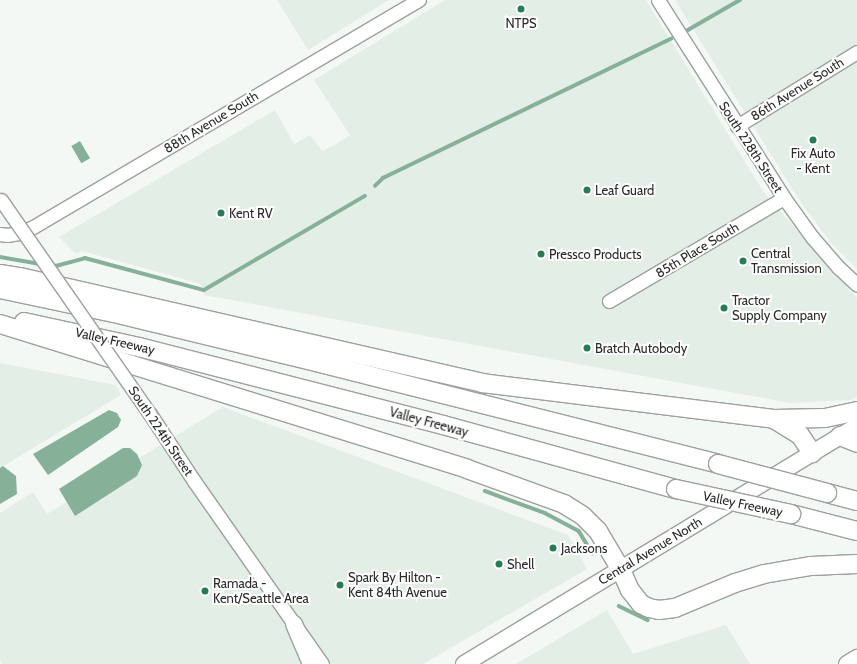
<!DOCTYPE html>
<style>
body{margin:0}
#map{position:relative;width:857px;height:664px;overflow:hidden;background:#f4f8f5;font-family:Cabin,sans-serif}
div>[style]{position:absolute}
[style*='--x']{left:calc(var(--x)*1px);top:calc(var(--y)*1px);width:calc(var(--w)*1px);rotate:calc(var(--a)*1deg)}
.built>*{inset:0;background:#e2eee6}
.water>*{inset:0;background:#86b097;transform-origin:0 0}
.stream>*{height:3.5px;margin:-1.75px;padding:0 1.75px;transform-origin:1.75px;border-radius:1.75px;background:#86b097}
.roads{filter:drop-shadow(1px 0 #9da19e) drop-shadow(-1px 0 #9da19e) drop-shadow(0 1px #9da19e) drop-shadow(0 -1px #9da19e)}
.minor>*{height:13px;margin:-6.5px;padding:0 6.5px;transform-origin:6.5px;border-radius:6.5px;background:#fff}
.major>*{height:16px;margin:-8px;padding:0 8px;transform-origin:8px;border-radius:8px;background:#fff}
.highway>*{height:18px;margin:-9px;padding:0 9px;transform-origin:9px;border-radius:9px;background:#fff}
.bridges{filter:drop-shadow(1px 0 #9da19e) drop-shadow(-1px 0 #9da19e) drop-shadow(0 1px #9da19e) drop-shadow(0 -1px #9da19e)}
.minor-bridge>*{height:13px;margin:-6.5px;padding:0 6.5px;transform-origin:6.5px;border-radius:6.5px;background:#fff}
.highway-bridge>*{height:18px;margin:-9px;padding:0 9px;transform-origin:9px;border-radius:9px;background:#fff}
.dots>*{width:11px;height:11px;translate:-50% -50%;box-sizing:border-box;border:2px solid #fff;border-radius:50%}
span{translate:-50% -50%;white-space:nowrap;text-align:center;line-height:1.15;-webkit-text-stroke:4px #fff;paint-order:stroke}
.poi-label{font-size:13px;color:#292a29}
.left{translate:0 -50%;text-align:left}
.street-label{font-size:13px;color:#292a29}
</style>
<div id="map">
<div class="built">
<i style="clip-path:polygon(277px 0,389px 0,308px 50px)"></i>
<i style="clip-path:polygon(445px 0,646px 0,763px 191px,857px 298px,857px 397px,850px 400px,790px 403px,204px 295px,201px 284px,82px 251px,76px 254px,59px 237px,275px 110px,294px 144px,310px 135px,322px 151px,338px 143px,350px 135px,314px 80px)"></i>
<i style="clip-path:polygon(675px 0,857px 0,857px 269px,832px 244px,801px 203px)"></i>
<i style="clip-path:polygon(0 363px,116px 385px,121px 395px,0 468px)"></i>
<i style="clip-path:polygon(223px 407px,568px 535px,587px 569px,423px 664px,2px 664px,0 660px,0 513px,33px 492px,47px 514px)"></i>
<i style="clip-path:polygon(607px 610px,633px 654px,726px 625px,750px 664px,516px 664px)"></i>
</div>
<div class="water">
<i style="left:80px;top:141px;width:20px;height:10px;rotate:60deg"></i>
<i style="clip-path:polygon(109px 410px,117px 413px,121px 420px,118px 427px,48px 475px,33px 454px)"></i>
<i style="clip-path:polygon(123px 448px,130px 448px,137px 454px,142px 465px,137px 476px,75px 516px,59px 489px)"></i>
<i style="clip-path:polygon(3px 466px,16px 476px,17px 494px,0 504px,0 468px)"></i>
</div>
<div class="stream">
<i style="--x:688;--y:30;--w:60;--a:-30"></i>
<i style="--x:375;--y:186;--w:11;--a:-45"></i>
<i style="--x:383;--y:178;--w:320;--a:-25.8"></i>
<i style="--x:0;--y:257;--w:42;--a:9.7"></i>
<i style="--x:51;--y:265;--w:5;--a:11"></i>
<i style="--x:56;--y:266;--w:30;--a:-15"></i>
<i style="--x:85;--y:258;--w:123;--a:15.1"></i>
<i style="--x:204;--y:290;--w:186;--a:-30.3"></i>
<i style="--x:485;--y:491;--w:64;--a:20.1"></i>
<i style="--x:545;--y:513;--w:38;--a:28"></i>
<i style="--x:579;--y:531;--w:26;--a:59"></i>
<i style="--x:619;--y:606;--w:32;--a:26"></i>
</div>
<div class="roads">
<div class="minor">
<i style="--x:658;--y:0;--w:235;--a:57.5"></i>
<i style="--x:784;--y:198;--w:48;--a:54.3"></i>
<i style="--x:812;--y:237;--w:40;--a:49"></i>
<i style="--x:838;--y:267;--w:26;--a:43"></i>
<i style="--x:737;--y:126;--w:141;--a:-31.7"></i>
<i style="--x:0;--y:234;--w:7;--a:8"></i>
<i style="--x:7;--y:235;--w:12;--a:-9"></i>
<i style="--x:19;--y:233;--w:15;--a:-23"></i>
<i style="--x:33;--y:227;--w:448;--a:-30.5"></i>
<i style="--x:609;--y:301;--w:203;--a:-30.5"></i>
<i style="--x:150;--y:414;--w:80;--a:56.7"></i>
<i style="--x:194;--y:481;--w:223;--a:55"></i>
</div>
<div class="major">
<i style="--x:294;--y:624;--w:43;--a:67"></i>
<i style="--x:464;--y:664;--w:459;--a:-31.2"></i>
<i style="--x:847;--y:664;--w:12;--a:-31"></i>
</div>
<div class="highway">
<i style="--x:0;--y:274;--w:20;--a:9"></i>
<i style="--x:20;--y:277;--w:474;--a:12.9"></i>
<i style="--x:482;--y:383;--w:294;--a:7"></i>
<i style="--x:774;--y:419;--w:51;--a:-1.1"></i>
<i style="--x:825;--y:418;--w:33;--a:-12"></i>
<i style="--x:0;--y:289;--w:116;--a:11.9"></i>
<i style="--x:114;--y:313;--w:208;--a:13.6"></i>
<i style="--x:316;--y:362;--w:415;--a:14.2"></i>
<i style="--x:24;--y:322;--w:118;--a:12.3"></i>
<i style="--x:139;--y:347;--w:314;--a:14.4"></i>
<i style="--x:443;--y:425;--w:242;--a:15.4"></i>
<i style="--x:0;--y:324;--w:489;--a:17.2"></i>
<i style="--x:467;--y:469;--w:103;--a:19.8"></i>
<i style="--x:564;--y:504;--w:22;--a:32"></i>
<i style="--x:583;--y:516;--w:21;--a:45"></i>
<i style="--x:598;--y:531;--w:45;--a:59.5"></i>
<i style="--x:621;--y:570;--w:22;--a:66"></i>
<i style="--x:630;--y:590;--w:18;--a:52"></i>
<i style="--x:641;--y:604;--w:9;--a:27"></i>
<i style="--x:649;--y:608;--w:10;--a:11"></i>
<i style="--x:659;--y:610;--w:16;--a:-7"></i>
<i style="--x:675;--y:608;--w:65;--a:-22.6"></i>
<i style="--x:735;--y:583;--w:30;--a:-17"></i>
<i style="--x:764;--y:574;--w:48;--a:-9.7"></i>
<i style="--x:811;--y:566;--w:46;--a:-2.5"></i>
<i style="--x:774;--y:419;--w:31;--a:32"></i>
<i style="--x:800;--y:435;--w:22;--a:56"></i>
<i style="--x:840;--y:436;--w:18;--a:22"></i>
<i style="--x:827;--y:493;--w:31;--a:15"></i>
<i style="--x:791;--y:514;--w:68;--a:14.4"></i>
</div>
</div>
<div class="bridges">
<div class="minor-bridge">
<i style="--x:1;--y:200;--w:261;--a:55.2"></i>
</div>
<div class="highway-bridge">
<i style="--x:718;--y:464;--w:113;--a:14.9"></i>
<i style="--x:676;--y:489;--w:118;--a:12.3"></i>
</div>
</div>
<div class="dots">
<i style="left:521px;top:9px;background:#257e53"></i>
<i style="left:813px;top:140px;background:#257e53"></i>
<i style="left:587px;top:190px;background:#257e53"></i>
<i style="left:221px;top:213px;background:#257e53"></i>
<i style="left:541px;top:254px;background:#257e53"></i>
<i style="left:743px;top:261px;background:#257e53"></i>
<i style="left:724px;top:308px;background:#257e53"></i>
<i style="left:587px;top:348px;background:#257e53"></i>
<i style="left:553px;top:548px;background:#257e53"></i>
<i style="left:499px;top:564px;background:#257e53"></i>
<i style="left:340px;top:585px;background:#257e53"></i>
<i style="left:205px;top:591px;background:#257e53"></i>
</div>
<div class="poi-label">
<span style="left:521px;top:23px">NTPS</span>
<span style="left:813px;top:161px">Fix Auto<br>- Kent</span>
<span class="left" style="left:595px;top:190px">Leaf Guard</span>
<span class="left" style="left:229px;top:213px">Kent RV</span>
<span class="left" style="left:549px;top:254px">Pressco Products</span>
<span class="left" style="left:751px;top:261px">Central<br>Transmission</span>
<span class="left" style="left:732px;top:308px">Tractor<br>Supply Company</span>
<span class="left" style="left:595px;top:348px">Bratch Autobody</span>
<span class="left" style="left:561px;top:548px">Jacksons</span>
<span class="left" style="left:507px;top:564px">Shell</span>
<span class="left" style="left:348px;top:585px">Spark By Hilton -<br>Kent 84th Avenue</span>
<span class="left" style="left:213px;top:591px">Ramada -<br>Kent/Seattle Area</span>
</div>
<div class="street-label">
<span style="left:797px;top:89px;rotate:-32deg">86th Avenue South</span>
<span style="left:211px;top:122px;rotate:-31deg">88th Avenue South</span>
<span style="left:751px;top:147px;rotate:57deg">South 228th Street</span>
<span style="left:697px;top:250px;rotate:-31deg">85th Place South</span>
<span style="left:115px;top:341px;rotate:13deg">Valley Freeway</span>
<span style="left:429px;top:422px;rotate:15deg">Valley Freeway</span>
<span style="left:161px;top:431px;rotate:56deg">South 224th Street</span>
<span style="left:743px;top:504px;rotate:12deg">Valley Freeway</span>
<span style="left:650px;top:551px;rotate:-31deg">Central Avenue North</span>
</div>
</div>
